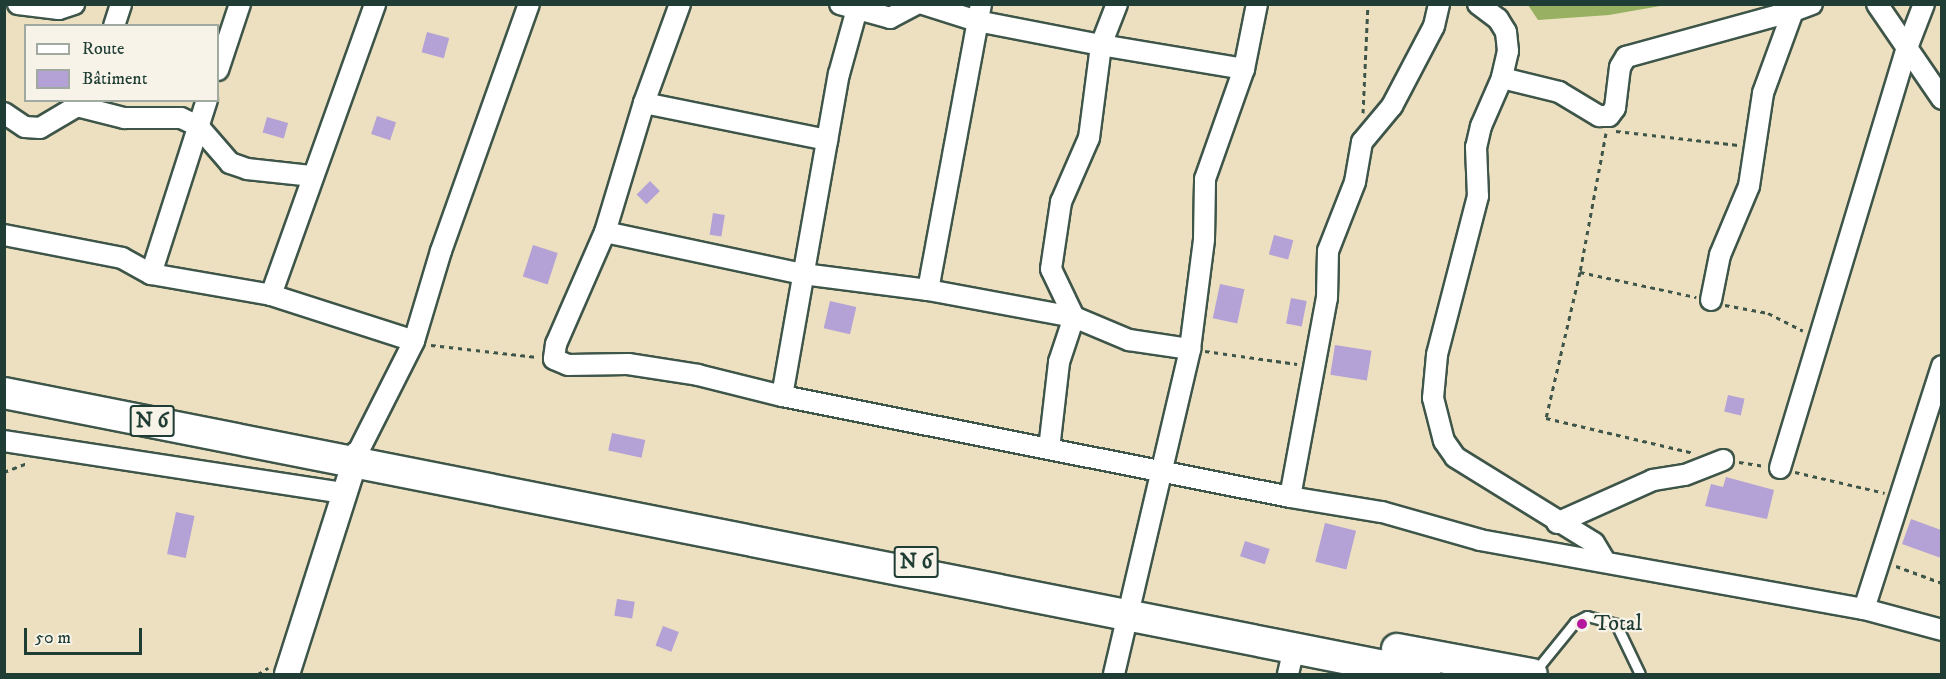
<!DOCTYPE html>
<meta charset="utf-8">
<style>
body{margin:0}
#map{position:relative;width:1946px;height:679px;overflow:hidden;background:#ede0c0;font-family:"IM FELL DW Pica",serif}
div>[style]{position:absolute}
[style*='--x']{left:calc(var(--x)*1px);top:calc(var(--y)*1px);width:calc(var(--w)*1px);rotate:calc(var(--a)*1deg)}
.forest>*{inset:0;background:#97b061}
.building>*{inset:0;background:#b4a1d5;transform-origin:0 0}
.path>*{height:3px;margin-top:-1.5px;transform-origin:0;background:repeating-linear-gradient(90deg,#3e5549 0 4.5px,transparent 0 9px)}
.roads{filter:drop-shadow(2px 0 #3e5549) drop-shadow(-2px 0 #3e5549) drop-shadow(0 2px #3e5549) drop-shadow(0 -2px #3e5549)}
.service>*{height:9px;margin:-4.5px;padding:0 4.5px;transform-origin:4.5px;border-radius:4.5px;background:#fff}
.minor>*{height:20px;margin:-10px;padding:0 10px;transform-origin:10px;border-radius:10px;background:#fff}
.tertiary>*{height:24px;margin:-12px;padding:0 12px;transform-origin:12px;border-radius:12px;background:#fff}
.primary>*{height:30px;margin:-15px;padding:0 15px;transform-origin:15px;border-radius:15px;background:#fff}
.dots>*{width:16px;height:16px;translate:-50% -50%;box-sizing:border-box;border:3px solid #f7f3e8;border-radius:50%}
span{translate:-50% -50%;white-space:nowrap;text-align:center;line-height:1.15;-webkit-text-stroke:4.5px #f7f3e8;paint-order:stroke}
.shield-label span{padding:2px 4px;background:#f7f3e8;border:2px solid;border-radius:4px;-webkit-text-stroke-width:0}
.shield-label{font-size:21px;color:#1f3d34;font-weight:700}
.poi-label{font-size:22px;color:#1f3d34}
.left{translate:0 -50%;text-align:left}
.frame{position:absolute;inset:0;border:6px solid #1f3d34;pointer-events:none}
.legend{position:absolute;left:24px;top:24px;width:195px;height:78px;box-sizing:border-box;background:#f7f3e8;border:2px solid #a1aaa0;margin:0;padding:8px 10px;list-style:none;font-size:18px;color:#1f3d34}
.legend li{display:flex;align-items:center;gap:12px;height:30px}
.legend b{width:30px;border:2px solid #a1aaa0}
.scale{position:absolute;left:24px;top:628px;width:118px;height:27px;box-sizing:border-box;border:3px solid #1f3d34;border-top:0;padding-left:8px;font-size:18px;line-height:21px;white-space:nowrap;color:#1f3d34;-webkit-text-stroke:4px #f7f3e8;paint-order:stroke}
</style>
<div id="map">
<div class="forest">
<i style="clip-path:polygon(1528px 5px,1666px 5px,1609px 15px,1538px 20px)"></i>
</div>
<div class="building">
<i style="left:427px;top:32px;width:23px;height:21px;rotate:15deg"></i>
<i style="left:377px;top:116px;width:20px;height:19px;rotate:18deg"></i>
<i style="left:267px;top:117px;width:22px;height:16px;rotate:16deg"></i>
<i style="left:650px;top:181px;width:14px;height:19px;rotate:45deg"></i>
<i style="left:713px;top:213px;width:12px;height:22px;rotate:9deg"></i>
<i style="left:1274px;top:235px;width:20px;height:20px;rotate:15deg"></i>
<i style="left:533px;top:245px;width:26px;height:33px;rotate:18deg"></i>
<i style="left:1220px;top:284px;width:25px;height:35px;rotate:12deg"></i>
<i style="left:1291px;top:298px;width:16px;height:26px;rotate:11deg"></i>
<i style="left:830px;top:301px;width:27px;height:28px;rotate:13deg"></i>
<i style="left:1335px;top:345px;width:37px;height:30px;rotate:9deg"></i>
<i style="left:1728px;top:395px;width:17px;height:17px;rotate:13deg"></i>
<i style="left:612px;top:433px;width:34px;height:18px;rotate:12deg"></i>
<i style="clip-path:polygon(1726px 477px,1774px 490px,1767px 519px,1705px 506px,1711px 484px,1723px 487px)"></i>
<i style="left:176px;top:512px;width:19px;height:43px;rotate:12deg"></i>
<i style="clip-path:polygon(1911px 519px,1941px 530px,1941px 558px,1902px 544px)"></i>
<i style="left:1325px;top:523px;width:32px;height:40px;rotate:14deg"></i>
<i style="left:1245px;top:541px;width:26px;height:16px;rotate:18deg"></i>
<i style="left:617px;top:599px;width:18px;height:17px;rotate:9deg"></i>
<i style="left:663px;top:626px;width:17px;height:21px;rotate:21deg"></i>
</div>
<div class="path">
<i style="--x:1363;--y:113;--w:109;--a:-87.4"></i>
<i style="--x:1616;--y:131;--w:123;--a:6.5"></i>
<i style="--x:1606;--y:133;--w:141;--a:100.6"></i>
<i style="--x:1580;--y:272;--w:150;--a:103.1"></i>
<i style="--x:1546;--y:418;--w:152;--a:13.3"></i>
<i style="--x:1580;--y:272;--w:119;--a:12.2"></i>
<i style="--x:1725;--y:305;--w:44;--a:10.5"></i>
<i style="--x:1768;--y:313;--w:39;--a:27"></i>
<i style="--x:431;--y:345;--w:107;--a:6.5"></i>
<i style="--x:1205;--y:351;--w:93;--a:8"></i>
<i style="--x:1739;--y:462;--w:26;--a:9"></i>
<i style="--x:4;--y:472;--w:26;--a:-21"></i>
<i style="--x:1795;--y:472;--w:92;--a:13.1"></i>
<i style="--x:1896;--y:566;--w:49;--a:20.3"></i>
<i style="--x:4;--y:674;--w:21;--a:0"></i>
<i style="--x:258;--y:674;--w:12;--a:-31"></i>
</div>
<div class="roads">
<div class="service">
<i style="--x:1536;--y:670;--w:62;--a:-50.9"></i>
<i style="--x:1575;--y:622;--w:13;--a:-27"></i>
<i style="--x:1587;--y:616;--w:30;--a:15"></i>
<i style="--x:1616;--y:624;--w:55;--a:64.4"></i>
</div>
<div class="minor">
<i style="--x:18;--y:4;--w:41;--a:7"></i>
<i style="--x:59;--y:9;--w:16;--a:-18"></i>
<i style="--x:680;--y:4;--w:105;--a:110"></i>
<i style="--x:644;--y:103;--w:135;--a:106.8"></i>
<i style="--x:605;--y:232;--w:122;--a:113.6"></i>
<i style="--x:556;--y:344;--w:15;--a:98"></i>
<i style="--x:554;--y:359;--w:15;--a:23"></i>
<i style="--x:568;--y:365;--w:60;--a:-1"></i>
<i style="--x:628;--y:364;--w:71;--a:8.9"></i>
<i style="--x:698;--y:375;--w:87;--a:14"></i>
<i style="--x:782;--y:396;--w:518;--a:11.24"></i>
<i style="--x:1290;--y:497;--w:93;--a:9.3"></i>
<i style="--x:1382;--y:512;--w:102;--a:15.9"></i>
<i style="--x:1480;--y:540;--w:390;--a:10.2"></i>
<i style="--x:1864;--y:609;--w:81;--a:15.1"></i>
<i style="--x:840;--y:4;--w:52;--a:15.6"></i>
<i style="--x:890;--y:18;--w:30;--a:-28"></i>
<i style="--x:923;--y:4;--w:57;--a:17.5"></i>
<i style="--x:977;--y:21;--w:126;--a:11"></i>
<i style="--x:1101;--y:45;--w:145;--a:9.5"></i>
<i style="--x:1478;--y:4;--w:25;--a:37"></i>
<i style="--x:1498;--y:19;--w:15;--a:58"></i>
<i style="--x:1506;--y:32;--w:19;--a:84"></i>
<i style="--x:1508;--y:51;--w:28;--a:103"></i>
<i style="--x:1502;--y:78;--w:59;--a:13.8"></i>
<i style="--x:1559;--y:92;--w:47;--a:31"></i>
<i style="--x:1599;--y:116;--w:10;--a:0"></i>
<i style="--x:1609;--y:116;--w:10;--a:-53"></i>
<i style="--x:1615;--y:108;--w:41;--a:-83"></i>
<i style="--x:1620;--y:67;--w:12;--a:-59"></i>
<i style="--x:1626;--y:57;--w:173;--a:-15.4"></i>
<i style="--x:1877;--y:4;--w:115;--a:55.6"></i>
<i style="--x:114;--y:26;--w:23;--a:-72"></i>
<i style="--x:218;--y:70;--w:70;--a:-71.6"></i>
<i style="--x:1502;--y:78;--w:52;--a:113.6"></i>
<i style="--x:1481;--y:126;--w:22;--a:103"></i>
<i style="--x:1476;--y:147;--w:49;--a:87.7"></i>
<i style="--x:1478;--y:196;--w:164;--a:104.5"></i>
<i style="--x:1437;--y:355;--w:43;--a:95.3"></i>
<i style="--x:1433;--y:398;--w:44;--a:75.7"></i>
<i style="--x:1444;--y:441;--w:19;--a:55"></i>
<i style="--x:1455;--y:457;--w:163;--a:31.7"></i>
<i style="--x:1594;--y:543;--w:21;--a:59"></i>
<i style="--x:644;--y:103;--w:187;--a:11.4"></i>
<i style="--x:4;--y:113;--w:25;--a:34"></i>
<i style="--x:25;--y:127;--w:15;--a:4"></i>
<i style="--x:40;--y:128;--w:43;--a:-30.7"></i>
<i style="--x:77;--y:106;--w:49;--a:14.3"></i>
<i style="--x:124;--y:118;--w:57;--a:0"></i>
<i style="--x:181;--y:118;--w:19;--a:25"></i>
<i style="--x:198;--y:126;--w:49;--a:49.1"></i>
<i style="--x:230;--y:163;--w:18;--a:19"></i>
<i style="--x:247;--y:169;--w:64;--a:6.2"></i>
<i style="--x:605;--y:232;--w:202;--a:12"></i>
<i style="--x:803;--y:274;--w:126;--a:7.3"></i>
<i style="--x:928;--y:290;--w:148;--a:10.5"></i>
<i style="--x:1074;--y:317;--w:60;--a:22.7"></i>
<i style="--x:1129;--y:340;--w:62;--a:8.4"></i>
<i style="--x:4;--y:235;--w:120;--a:11"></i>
<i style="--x:122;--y:258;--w:33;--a:29"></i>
<i style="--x:151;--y:274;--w:122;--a:9.9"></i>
<i style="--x:271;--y:295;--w:150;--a:17.8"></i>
<i style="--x:151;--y:274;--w:183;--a:-72.2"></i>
<i style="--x:928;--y:290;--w:291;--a:-79.5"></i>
<i style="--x:271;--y:295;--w:309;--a:-70.3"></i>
<i style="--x:1711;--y:300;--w:46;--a:-78.7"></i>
<i style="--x:1720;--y:255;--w:75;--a:-67.2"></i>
<i style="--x:1749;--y:186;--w:94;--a:-81.4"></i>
<i style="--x:1763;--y:93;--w:87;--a:-69.9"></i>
<i style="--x:1793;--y:11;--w:20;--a:-20"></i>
<i style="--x:782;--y:396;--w:327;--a:-80"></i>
<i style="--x:839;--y:74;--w:67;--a:-74.5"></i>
<i style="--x:4;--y:441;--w:344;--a:8.7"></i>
<i style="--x:1049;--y:449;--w:88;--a:-83.4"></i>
<i style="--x:1059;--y:362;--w:47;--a:-71.6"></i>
<i style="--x:1074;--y:317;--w:53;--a:-115.6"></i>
<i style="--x:1051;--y:269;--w:68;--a:-81.5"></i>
<i style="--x:1061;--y:202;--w:70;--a:-66.4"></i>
<i style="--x:1089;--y:138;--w:94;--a:-82.6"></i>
<i style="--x:1101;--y:45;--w:44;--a:-68.7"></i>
<i style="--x:357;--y:454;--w:127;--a:-63.2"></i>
<i style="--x:414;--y:341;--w:94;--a:-73.3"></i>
<i style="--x:441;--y:251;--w:262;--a:-70.4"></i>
<i style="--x:1780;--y:468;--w:439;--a:-73.2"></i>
<i style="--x:1907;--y:48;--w:47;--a:-68.9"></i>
<i style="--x:1290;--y:497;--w:202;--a:-79.5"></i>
<i style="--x:1327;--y:298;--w:47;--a:-88.8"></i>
<i style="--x:1328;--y:251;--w:74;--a:-68.6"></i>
<i style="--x:1355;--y:182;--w:41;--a:-80.1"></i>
<i style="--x:1362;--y:142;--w:47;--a:-50.2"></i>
<i style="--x:1392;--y:106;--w:90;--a:-62.3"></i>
<i style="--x:1434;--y:26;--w:23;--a:-77"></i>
<i style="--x:1557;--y:523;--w:105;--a:-24.1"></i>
<i style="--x:1653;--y:480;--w:32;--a:-9"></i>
<i style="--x:1685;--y:475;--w:41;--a:-21.5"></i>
<i style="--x:1864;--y:609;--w:255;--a:-72.2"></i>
<i style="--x:1114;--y:674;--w:334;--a:-76.8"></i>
<i style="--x:1190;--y:349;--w:111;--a:-82.7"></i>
<i style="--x:1204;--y:239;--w:60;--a:-89"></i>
<i style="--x:1205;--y:179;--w:117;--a:-70.5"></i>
<i style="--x:1244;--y:69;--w:66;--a:-78.7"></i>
<i style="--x:1288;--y:674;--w:27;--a:-77"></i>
</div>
<div class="tertiary">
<i style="--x:287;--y:674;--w:231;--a:-72.3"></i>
</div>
<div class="primary">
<i style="--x:4;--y:393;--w:1449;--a:11.19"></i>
<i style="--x:1397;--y:649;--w:137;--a:10.5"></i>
</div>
</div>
<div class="dots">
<i style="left:1582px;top:624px;background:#b5179e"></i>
</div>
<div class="shield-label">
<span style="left:152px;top:421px">N 6</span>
<span style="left:916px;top:562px">N 6</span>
</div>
<div class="poi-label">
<span class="left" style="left:1594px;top:624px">Total</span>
</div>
<div class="frame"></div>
<ul class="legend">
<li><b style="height:8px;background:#fff"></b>Route</li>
<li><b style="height:16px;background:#b4a1d5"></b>Bâtiment</li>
</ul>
<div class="scale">50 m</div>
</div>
